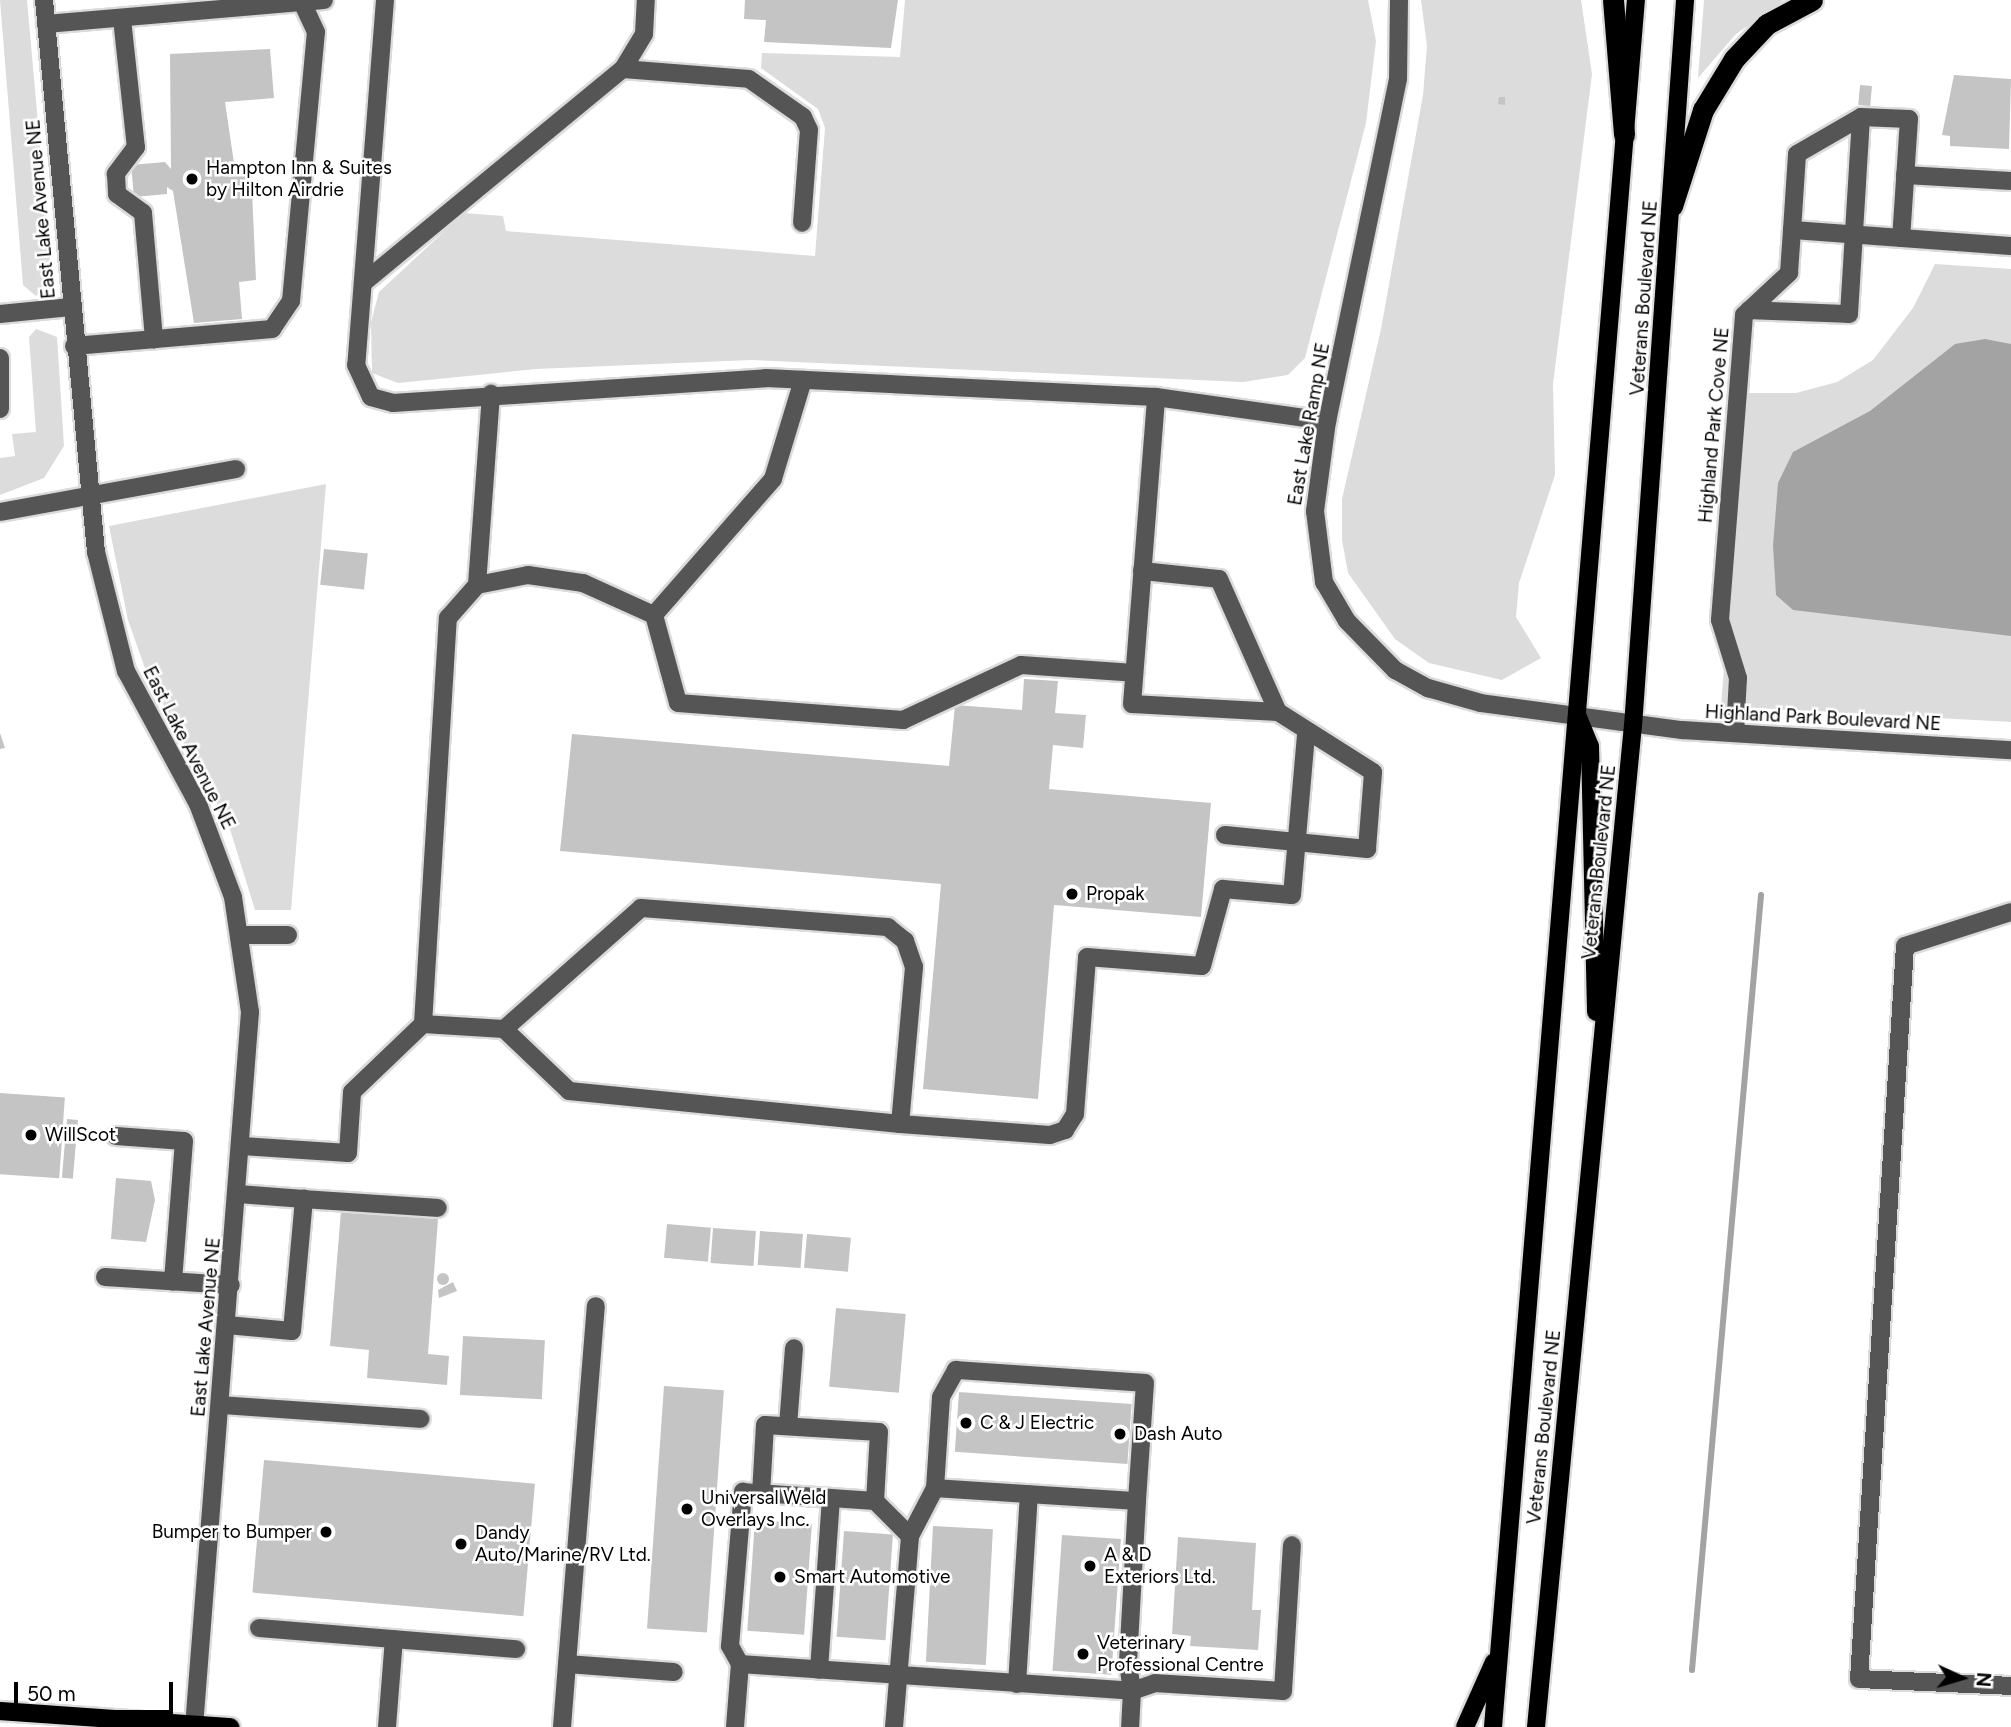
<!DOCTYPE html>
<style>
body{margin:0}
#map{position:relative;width:2011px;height:1727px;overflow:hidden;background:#fff;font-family:Figtree,sans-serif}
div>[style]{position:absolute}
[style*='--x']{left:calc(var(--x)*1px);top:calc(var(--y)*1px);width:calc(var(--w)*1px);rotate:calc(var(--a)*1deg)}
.green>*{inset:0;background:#dcdcdc}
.water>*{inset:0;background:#a3a3a3}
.stream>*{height:6px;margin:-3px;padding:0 3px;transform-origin:3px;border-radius:3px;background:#a3a3a3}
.building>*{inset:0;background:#c4c4c4;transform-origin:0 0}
.round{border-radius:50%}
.roads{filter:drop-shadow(2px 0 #dbdbdb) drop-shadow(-2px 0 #dbdbdb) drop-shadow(0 2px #dbdbdb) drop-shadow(0 -2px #dbdbdb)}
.minor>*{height:18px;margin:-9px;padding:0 9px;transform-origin:9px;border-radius:9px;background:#555}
.major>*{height:18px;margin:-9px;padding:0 9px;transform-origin:9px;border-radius:9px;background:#000}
.highway>*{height:21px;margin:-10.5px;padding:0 10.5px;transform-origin:10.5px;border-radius:10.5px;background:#000}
.dots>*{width:19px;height:19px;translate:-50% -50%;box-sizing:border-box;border:4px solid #fff;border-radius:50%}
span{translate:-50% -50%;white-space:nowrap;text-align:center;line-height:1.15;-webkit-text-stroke:5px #fff;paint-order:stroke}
.poi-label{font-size:19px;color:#000}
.left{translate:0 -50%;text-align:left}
.right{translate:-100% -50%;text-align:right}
.street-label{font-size:19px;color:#000}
.north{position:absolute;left:1927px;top:1643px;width:70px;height:70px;-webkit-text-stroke:5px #fff;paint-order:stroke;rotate:94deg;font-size:19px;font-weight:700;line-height:28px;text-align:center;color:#000}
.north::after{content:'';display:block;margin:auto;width:24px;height:32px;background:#000;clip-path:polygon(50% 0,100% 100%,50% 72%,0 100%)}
.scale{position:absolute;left:14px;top:1682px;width:159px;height:32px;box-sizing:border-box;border:4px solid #000;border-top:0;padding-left:9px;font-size:21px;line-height:24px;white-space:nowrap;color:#000;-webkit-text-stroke:5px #fff;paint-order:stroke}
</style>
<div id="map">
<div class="green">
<i style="clip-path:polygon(0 0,27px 0,52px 281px,36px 296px,23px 285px)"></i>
<i style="clip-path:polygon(905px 0,1368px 0,1376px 41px,1366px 123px,1305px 358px,1288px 375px,1243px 382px,751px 360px,536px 369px,398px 383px,372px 373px,371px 322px,379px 292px,464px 213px,503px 216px,506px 231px,815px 256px,825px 128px,818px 109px,761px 68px,762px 53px,900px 57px)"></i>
<i style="clip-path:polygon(1421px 0,1581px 0,1592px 74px,1553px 384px,1555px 475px,1519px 583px,1516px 617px,1541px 658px,1502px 680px,1429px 663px,1395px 639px,1348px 573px,1342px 540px,1342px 499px,1381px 329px,1423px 95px,1427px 46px)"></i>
<i style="clip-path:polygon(1704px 0,1784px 0,1736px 34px,1698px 78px)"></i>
<i style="clip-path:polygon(1935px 264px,2011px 269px,2011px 722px,1721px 706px,1746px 393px,1796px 393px,1837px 382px,1873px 360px,1913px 308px)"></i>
<i style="clip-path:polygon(36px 329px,57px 337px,64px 446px,44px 478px,0 495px,0 458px,15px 456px,12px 434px,36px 432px,29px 337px)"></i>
<i style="clip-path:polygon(326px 484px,291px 910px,255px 910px,229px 826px,147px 674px,128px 620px,109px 526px)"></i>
</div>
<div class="water">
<i style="clip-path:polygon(1985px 339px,2011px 344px,2011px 636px,1793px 610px,1776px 595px,1773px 546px,1778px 483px,1793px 452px,1870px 411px,1955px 344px)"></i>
</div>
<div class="stream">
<i style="--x:1692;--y:1670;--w:778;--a:-84.91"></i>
</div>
<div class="building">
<i style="clip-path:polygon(745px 0,898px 0,891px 48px,764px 42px,766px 20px,744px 19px)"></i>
<i style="clip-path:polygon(270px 49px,274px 98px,225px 102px,235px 170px,251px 169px,256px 280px,239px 282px,242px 319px,194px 323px,173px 191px,167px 187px,167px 194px,134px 197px,131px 165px,165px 162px,171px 169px,170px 54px)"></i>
<i style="clip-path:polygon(1954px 75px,2011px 79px,2009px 149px,1950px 146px,1950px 136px,1942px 135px)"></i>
<i style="left:1860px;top:85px;width:12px;height:20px;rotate:5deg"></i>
<i style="clip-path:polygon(1499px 97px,1505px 97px,1505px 105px,1498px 104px)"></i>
<i style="left:324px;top:549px;width:44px;height:36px;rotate:6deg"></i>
<i style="clip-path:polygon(1024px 679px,1058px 681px,1055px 713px,1086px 715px,1083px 748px,1053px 745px,1049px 789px,1211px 803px,1201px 917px,1054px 905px,1038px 1099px,923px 1089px,941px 884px,560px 851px,572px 734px,949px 766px,955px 705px,1022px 710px)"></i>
<i style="clip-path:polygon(0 733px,5px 748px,0 749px)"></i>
<i style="left:0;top:1093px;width:65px;height:81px;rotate:4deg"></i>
<i style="left:67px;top:1119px;width:11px;height:59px;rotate:5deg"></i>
<i style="clip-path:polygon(116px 1178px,151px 1181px,155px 1200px,146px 1242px,111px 1239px)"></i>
<i style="clip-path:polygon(341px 1211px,438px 1219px,428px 1354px,449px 1356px,447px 1385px,367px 1378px,369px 1350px,330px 1346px)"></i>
<i style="left:667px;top:1224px;width:44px;height:34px;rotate:5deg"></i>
<i style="left:713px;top:1228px;width:43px;height:35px;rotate:4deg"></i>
<i style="left:760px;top:1231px;width:43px;height:34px;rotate:4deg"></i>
<i style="left:807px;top:1234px;width:44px;height:34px;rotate:5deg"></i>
<i class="round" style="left:437px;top:1273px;width:12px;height:12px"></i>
<i style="clip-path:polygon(453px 1282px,457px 1291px,439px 1298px,438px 1290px)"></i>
<i style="left:836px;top:1308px;width:70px;height:79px;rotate:5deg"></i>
<i style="left:463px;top:1336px;width:82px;height:59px;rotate:3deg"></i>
<i style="left:664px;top:1386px;width:60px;height:243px;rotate:4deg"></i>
<i style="left:959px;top:1392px;width:173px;height:60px;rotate:4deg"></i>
<i style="left:264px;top:1460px;width:272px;height:133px;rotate:5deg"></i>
<i style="left:755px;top:1520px;width:57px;height:111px;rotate:4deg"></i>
<i style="left:933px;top:1526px;width:60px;height:136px;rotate:3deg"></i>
<i style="left:844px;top:1531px;width:49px;height:106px;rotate:4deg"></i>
<i style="left:1062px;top:1535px;width:59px;height:136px;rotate:4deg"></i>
<i style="clip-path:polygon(1178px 1537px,1256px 1543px,1252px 1610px,1261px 1610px,1258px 1650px,1190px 1646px,1191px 1636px,1172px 1634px)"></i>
</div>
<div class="roads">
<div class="minor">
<i style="--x:44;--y:0;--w:554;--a:84.62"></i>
<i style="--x:96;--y:552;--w:123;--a:75.9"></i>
<i style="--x:126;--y:671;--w:151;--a:61.6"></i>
<i style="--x:198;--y:804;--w:99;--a:69.4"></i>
<i style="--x:233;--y:897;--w:116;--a:81.6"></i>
<i style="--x:250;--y:1012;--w:717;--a:94.48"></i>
<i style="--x:385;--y:0;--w:366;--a:94.5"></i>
<i style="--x:356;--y:365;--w:35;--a:65"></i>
<i style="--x:371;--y:397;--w:23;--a:15"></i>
<i style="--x:393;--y:403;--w:374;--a:-3.8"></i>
<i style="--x:766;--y:378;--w:390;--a:2.8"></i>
<i style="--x:1156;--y:397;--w:173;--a:8"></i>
<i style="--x:1399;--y:0;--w:79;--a:90.7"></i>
<i style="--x:1398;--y:79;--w:349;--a:101.7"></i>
<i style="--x:1327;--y:421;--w:91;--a:97.6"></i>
<i style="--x:1315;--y:511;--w:72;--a:82.8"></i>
<i style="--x:1324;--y:582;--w:45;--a:59.5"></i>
<i style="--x:1347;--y:621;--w:69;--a:45.6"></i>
<i style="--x:1395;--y:670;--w:38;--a:29"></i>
<i style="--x:1428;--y:688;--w:55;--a:15.8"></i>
<i style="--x:1481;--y:703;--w:203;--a:7.7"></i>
<i style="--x:1682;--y:730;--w:330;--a:3.5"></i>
<i style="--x:122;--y:19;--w:129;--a:83.8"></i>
<i style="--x:136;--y:147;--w:34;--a:127"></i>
<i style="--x:116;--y:174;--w:20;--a:87"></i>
<i style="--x:117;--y:194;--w:32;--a:36"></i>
<i style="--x:143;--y:213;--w:127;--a:85"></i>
<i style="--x:46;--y:24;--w:279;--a:-4.9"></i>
<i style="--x:623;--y:69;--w:41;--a:-59"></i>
<i style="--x:644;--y:34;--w:34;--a:-87"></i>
<i style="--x:1905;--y:175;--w:106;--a:3.2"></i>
<i style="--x:1792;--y:230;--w:76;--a:-86.2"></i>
<i style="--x:1797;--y:154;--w:74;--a:-30"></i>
<i style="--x:1861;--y:117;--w:48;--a:2.4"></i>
<i style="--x:1909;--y:119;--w:119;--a:93.8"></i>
<i style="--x:363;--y:283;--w:337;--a:-39.5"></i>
<i style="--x:623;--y:69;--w:126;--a:4.5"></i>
<i style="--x:749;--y:79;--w:66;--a:35.1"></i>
<i style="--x:803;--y:117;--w:14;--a:65"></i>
<i style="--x:809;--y:130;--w:93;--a:94.3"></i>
<i style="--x:1749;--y:310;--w:100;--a:2.3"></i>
<i style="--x:1849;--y:314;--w:197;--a:-86.5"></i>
<i style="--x:0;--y:314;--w:71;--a:-5.6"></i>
<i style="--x:74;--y:346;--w:199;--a:-4.9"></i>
<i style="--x:272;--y:329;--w:34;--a:-56"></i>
<i style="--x:291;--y:301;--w:270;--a:-84.7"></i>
<i style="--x:316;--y:32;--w:33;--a:-115"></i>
<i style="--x:0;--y:358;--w:51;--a:90"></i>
<i style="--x:803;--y:380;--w:103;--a:106.9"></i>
<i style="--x:773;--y:479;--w:181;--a:131.2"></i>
<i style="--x:654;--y:615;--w:91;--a:74.7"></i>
<i style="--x:678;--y:703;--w:226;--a:4.3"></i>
<i style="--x:903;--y:720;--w:130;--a:-25"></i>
<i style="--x:1021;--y:665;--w:113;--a:4"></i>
<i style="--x:0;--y:512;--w:240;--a:-10.3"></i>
<i style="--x:1142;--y:571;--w:77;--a:5.9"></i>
<i style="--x:1219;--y:579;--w:145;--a:66.1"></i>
<i style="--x:1278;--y:712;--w:146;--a:-176.9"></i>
<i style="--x:1132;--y:704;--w:308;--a:-85.5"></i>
<i style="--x:477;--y:585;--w:192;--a:-85.8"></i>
<i style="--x:1735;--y:733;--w:55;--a:-86.9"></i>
<i style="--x:1738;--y:678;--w:61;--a:-107.2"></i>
<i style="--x:1720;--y:620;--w:306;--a:-85.5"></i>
<i style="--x:1744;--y:315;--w:62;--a:-43"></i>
<i style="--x:1789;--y:273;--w:43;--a:-86"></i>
<i style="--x:1792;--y:230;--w:220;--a:4.2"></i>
<i style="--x:1225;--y:835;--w:143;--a:5.6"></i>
<i style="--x:1367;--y:849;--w:77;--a:-85.5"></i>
<i style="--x:1373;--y:772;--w:112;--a:-147.7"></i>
<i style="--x:2011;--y:912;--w:111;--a:162.2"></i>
<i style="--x:1905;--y:946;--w:734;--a:93.59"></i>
<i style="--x:1859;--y:1679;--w:152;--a:2.6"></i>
<i style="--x:242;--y:935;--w:46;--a:0"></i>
<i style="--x:423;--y:1024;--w:407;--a:-86.5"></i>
<i style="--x:448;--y:618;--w:44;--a:-48.7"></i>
<i style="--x:477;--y:585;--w:52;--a:-11.1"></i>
<i style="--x:528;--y:575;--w:56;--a:8.3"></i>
<i style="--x:583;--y:583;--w:78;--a:24.3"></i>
<i style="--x:900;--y:1124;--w:158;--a:-84.9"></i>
<i style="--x:914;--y:967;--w:28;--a:-109"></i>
<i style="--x:905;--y:941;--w:22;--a:-141"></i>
<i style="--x:888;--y:927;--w:248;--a:-175.6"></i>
<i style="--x:641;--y:908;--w:183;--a:138.5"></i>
<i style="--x:504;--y:1029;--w:90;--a:43.6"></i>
<i style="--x:569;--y:1091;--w:333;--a:5.7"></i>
<i style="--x:900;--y:1124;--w:150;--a:4.2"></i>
<i style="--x:1050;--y:1135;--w:16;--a:-18"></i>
<i style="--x:1065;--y:1130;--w:19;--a:-58"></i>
<i style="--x:1075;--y:1114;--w:157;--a:-85.6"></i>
<i style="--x:1087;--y:957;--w:115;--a:4.5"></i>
<i style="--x:1202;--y:966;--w:80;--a:-74.7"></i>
<i style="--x:1223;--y:889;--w:69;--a:5"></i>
<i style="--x:1292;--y:895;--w:162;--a:-85"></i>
<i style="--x:116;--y:1136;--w:68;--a:4.2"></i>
<i style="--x:184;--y:1141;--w:141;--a:94.5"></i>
<i style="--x:242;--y:1146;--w:106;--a:3.8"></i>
<i style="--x:348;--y:1153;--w:61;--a:-86.2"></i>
<i style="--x:352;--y:1092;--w:98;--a:-43.8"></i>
<i style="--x:423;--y:1024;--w:81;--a:3.5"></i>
<i style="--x:304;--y:1199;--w:134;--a:3.8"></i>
<i style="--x:105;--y:1277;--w:126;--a:3.6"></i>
<i style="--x:227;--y:1325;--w:65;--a:5.3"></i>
<i style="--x:292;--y:1331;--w:133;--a:-84.8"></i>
<i style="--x:304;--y:1199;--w:66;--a:-175.7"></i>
<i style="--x:221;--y:1405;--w:200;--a:4"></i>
<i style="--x:788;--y:1426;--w:78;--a:-85.6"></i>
<i style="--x:935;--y:1488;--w:91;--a:-86.2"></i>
<i style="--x:941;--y:1397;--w:31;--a:-61"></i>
<i style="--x:956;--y:1370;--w:189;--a:3.9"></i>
<i style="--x:1145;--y:1383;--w:118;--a:93.9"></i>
<i style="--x:761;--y:1494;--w:69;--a:-86.7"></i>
<i style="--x:765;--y:1425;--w:114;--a:3.5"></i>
<i style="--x:879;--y:1432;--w:69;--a:93.3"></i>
<i style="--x:875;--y:1501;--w:44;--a:-176.1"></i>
<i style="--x:875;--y:1501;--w:49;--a:45"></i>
<i style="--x:259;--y:1628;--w:258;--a:4.7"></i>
<i style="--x:567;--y:1664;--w:359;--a:-85.4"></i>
<i style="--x:740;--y:1664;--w:21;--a:-119"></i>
<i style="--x:730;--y:1646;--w:155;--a:-85.2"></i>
<i style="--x:743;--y:1492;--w:88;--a:3.9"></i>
<i style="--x:831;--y:1498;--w:172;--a:94"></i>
<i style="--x:1017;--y:1684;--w:190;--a:-86.4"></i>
<i style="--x:387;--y:1727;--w:88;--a:-85.5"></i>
<i style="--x:562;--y:1727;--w:63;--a:-85.5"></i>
<i style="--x:567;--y:1664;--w:107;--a:4.3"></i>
<i style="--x:735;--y:1727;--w:63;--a:-85.5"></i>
<i style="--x:740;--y:1664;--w:393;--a:3.9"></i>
<i style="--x:1132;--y:1691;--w:36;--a:93"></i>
<i style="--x:894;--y:1727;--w:192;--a:-85.2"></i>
<i style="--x:910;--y:1536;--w:54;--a:-62.5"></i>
<i style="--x:935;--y:1488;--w:202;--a:3.7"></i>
<i style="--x:1137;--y:1501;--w:162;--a:93.2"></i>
<i style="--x:1128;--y:1663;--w:28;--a:82"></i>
<i style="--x:1132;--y:1691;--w:24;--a:-19"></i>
<i style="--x:1155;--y:1683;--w:128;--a:3.6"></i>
<i style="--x:1283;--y:1691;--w:146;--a:-86.5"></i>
</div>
<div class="major">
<i style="--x:1578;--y:717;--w:31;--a:68"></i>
<i style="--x:1590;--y:746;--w:266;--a:88.7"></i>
<i style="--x:0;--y:1711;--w:231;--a:4"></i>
<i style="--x:1465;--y:1727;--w:71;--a:-66"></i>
<i style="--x:1493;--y:1727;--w:1733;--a:-85.27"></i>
<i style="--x:1536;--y:1727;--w:1006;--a:-84.47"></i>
<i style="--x:1633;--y:726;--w:728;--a:-85.9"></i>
</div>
<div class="highway">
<i style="--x:1613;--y:0;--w:135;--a:85.3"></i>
<i style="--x:1672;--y:206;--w:101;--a:-72.1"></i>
<i style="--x:1703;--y:110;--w:60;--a:-58.7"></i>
<i style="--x:1734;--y:59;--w:48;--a:-46.7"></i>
<i style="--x:1767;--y:24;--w:51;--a:-28.1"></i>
</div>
</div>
<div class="dots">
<i style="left:192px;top:179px;background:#000"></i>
<i style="left:1072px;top:894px;background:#000"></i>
<i style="left:31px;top:1135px;background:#000"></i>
<i style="left:966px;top:1423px;background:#000"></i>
<i style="left:1120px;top:1434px;background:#000"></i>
<i style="left:687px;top:1509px;background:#000"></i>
<i style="left:326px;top:1532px;background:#000"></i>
<i style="left:461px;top:1544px;background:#000"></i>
<i style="left:1090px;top:1566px;background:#000"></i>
<i style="left:780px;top:1577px;background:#000"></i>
<i style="left:1083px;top:1654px;background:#000"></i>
</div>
<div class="poi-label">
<span class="left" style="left:206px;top:179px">Hampton Inn &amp; Suites<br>by Hilton Airdrie</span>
<span class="left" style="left:1086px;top:894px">Propak</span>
<span class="left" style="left:45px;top:1135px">WillScot</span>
<span class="left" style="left:980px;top:1423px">C &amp; J Electric</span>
<span class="left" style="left:1134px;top:1434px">Dash Auto</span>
<span class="left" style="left:701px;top:1509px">Universal Weld<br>Overlays Inc.</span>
<span class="right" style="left:312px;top:1532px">Bumper to Bumper</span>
<span class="left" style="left:475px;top:1544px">Dandy<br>Auto/Marine/RV Ltd.</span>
<span class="left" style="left:1104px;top:1566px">A &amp; D<br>Exteriors Ltd.</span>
<span class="left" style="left:794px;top:1577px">Smart Automotive</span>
<span class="left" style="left:1097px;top:1654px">Veterinary<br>Professional Centre</span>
</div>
<div class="street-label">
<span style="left:41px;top:209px;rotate:-95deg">East Lake Avenue NE</span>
<span style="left:1644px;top:298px;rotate:-86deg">Veterans Boulevard NE</span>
<span style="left:1309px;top:424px;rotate:-80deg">East Lake Ramp NE</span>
<span style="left:1714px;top:425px;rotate:-85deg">Highland Park Cove NE</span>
<span style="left:1823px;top:718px;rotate:3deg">Highland Park Boulevard NE</span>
<span style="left:189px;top:748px;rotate:63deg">East Lake Avenue NE</span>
<span style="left:1599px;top:862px;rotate:-84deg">Veterans Boulevard NE</span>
<span style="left:206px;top:1327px;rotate:-85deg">East Lake Avenue NE</span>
<span style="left:1544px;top:1427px;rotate:-84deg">Veterans Boulevard NE</span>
</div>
<div class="north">N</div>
<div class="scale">50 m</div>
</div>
